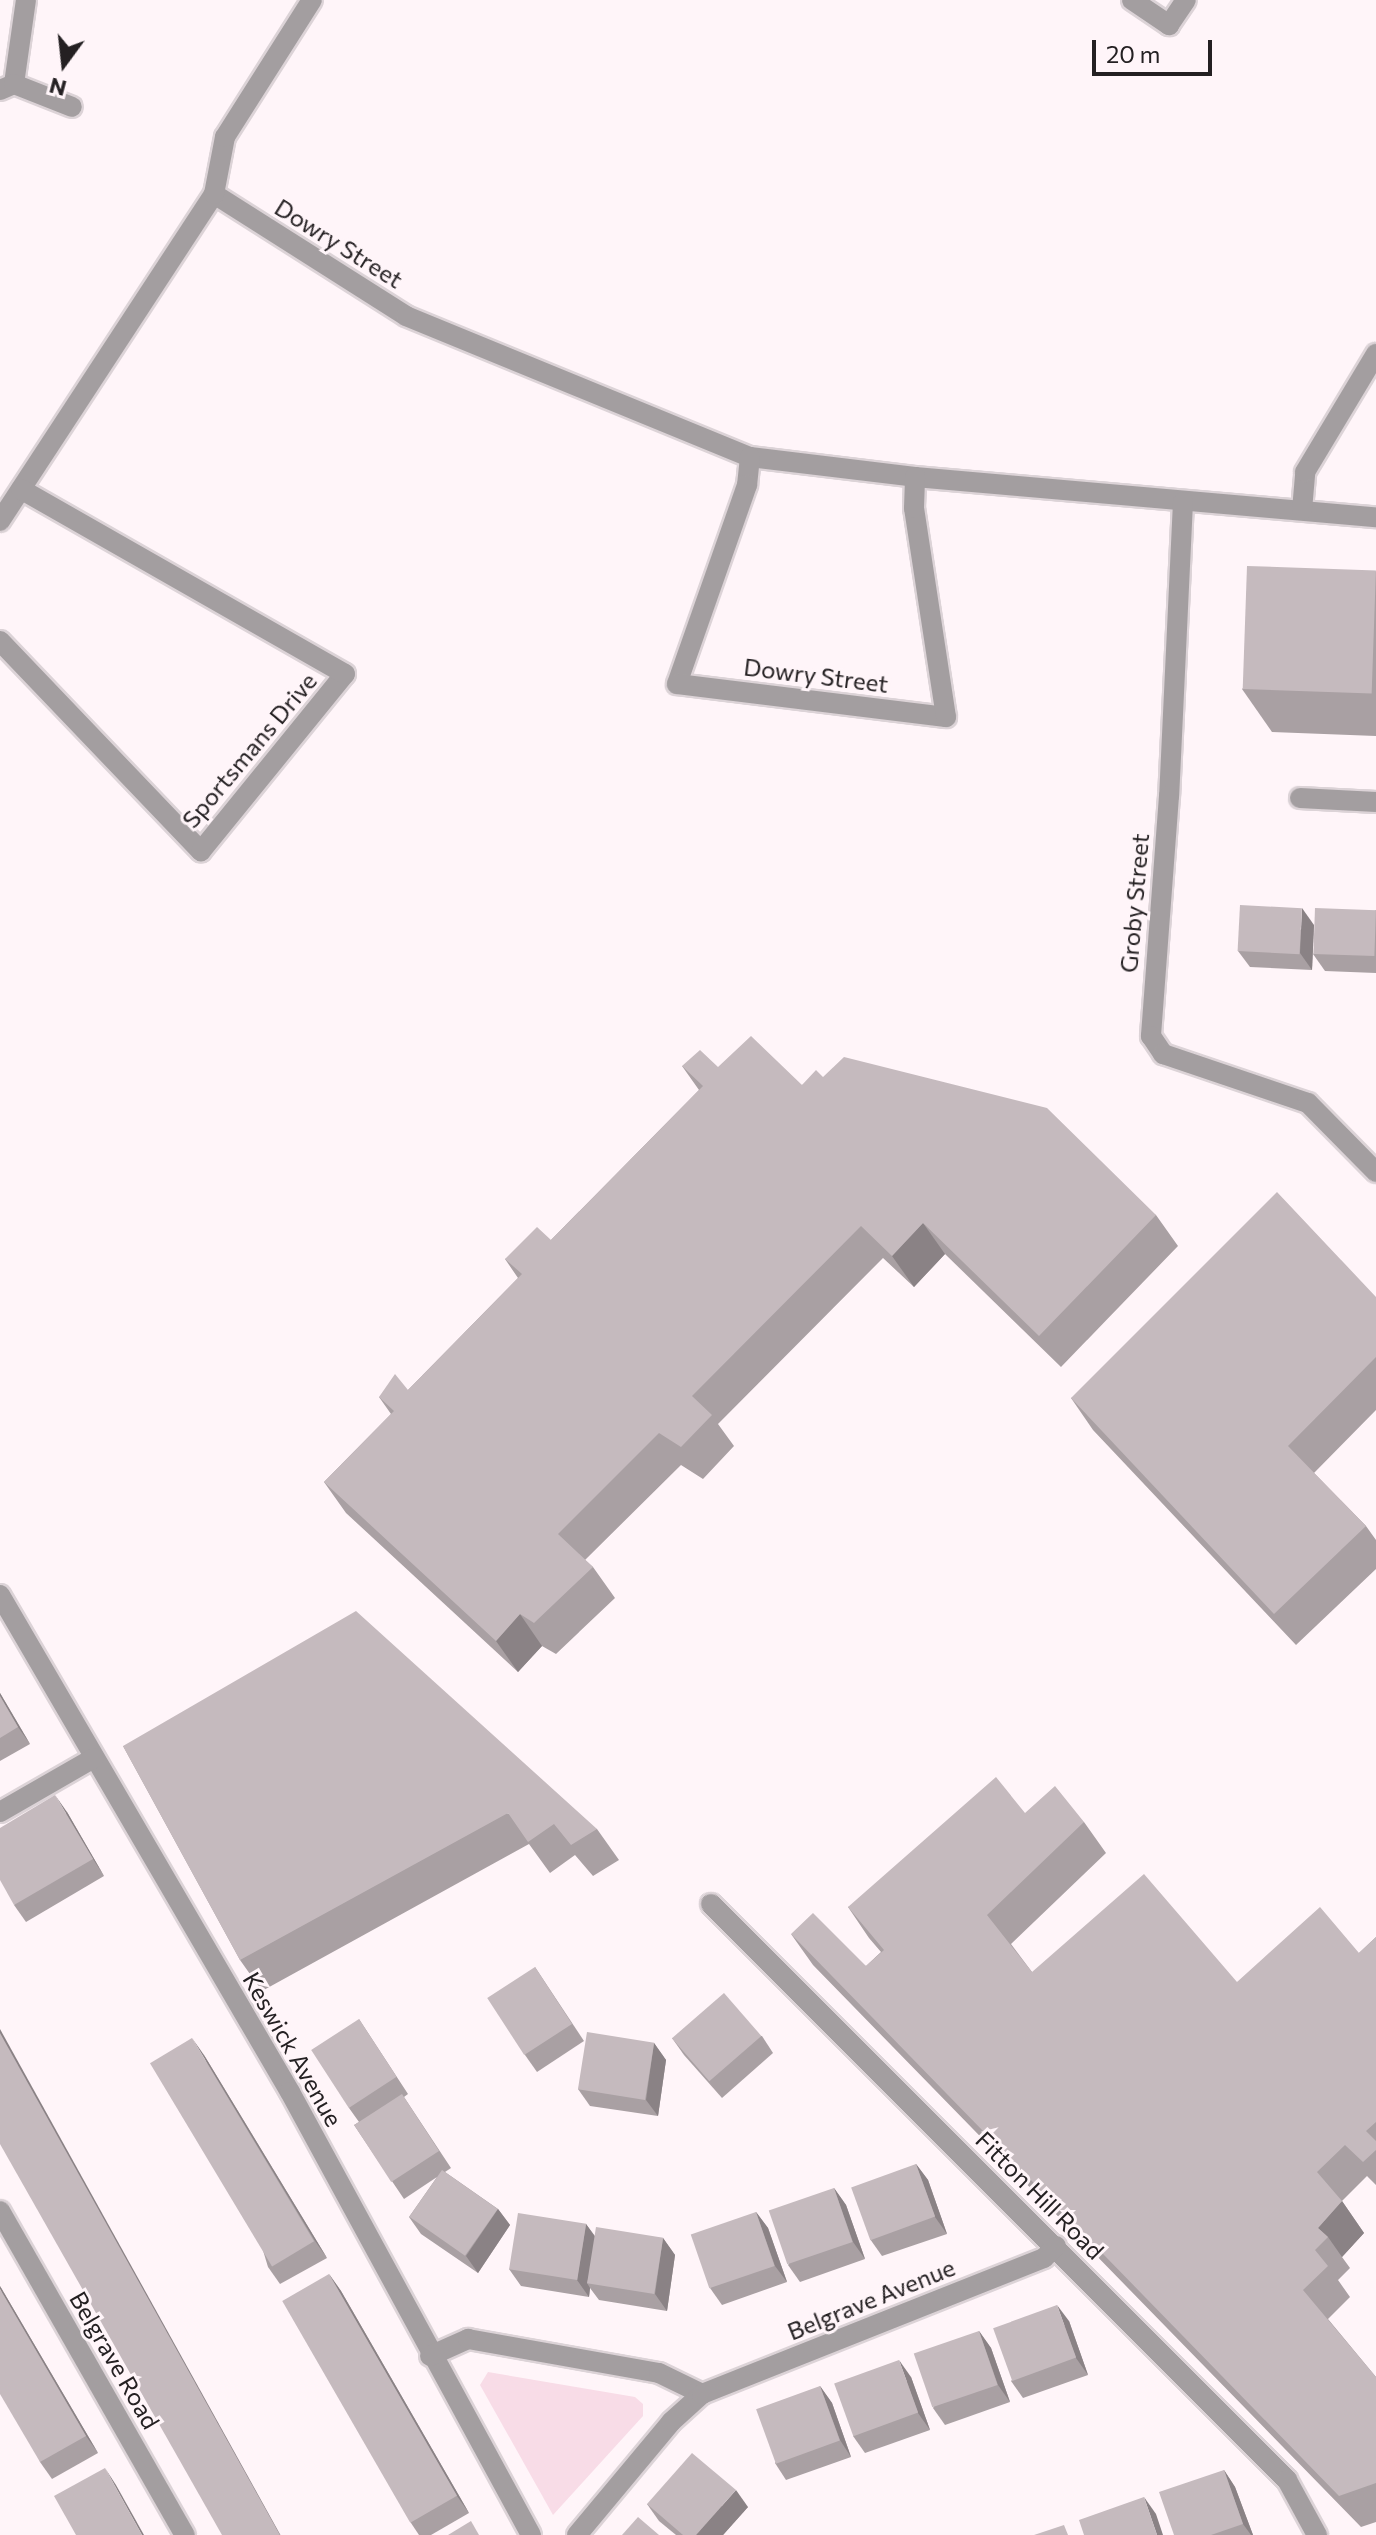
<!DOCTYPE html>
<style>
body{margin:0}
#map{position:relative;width:1376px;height:2535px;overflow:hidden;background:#fff5f9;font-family:Commissioner,sans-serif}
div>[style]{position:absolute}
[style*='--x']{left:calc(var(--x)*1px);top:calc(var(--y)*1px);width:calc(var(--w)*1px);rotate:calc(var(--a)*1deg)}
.green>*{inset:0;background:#f8dce7}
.roads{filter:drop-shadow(2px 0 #dcd3d7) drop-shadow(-2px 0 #dcd3d7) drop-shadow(0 2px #dcd3d7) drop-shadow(0 -2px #dcd3d7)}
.minor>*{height:20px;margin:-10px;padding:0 10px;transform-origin:10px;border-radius:10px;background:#a39ea0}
.wall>*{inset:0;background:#a9a0a3}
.shaded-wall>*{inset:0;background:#8a8285;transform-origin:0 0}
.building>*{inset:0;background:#c5babe;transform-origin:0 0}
span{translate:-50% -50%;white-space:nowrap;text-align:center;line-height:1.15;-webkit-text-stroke:6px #fff5f9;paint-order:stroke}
.street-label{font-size:24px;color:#242022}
.north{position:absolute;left:24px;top:24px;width:80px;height:80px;-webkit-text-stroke:6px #fff5f9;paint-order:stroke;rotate:195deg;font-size:22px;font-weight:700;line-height:32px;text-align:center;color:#242022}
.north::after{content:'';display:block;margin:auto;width:28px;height:36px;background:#242022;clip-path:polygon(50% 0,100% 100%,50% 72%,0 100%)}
.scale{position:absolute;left:1092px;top:40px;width:120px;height:36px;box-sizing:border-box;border:4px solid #242022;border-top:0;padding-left:10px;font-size:24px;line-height:28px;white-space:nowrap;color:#242022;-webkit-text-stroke:6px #fff5f9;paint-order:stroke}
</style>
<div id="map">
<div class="green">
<i style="clip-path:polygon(488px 2372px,635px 2397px,643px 2404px,643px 2416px,553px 2515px,480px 2385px)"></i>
</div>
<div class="roads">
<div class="minor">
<i style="--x:1132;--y:0;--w:45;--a:34"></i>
<i style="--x:1169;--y:25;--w:30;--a:-56"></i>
<i style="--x:14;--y:84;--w:85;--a:-81.9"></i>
<i style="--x:0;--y:90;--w:15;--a:-23"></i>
<i style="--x:14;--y:84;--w:62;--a:21.6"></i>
<i style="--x:214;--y:194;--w:227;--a:32.4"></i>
<i style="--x:406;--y:316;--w:372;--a:22.3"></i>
<i style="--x:750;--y:457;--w:166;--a:6.9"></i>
<i style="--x:915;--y:477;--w:463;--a:5"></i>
<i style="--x:750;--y:457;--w:28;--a:96"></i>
<i style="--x:747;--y:485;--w:211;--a:109.4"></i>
<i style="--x:677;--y:684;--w:271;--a:7"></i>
<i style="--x:946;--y:717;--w:211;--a:-98.7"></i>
<i style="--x:914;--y:508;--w:31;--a:-88"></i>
<i style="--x:1183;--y:502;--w:294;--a:92.7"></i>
<i style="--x:1169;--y:796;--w:241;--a:94.3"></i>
<i style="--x:1151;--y:1036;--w:22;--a:56"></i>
<i style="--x:1163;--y:1054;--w:153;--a:18.7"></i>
<i style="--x:1308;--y:1103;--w:97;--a:45.4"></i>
<i style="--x:1302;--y:510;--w:38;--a:-85"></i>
<i style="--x:1305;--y:472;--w:138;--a:-59"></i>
<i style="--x:0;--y:521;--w:391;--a:-56.8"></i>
<i style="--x:214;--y:194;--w:58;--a:-79.1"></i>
<i style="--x:225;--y:137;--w:162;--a:-57.6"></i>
<i style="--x:0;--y:641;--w:291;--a:46.3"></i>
<i style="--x:201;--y:851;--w:228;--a:-50.9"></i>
<i style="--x:345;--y:674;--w:373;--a:-150.3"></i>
<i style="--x:1300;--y:798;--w:76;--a:3"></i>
<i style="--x:0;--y:1595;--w:575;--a:59.74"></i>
<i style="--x:290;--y:2092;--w:504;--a:61.45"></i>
<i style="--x:0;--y:1812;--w:108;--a:-29.9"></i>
<i style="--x:711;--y:1904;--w:815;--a:45"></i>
<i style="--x:1287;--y:2480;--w:63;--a:61.4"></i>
<i style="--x:0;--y:2211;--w:373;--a:60.3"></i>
<i style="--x:430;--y:2356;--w:42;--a:-24.1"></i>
<i style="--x:468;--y:2339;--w:194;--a:10.1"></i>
<i style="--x:659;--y:2373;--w:48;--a:26"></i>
<i style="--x:577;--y:2535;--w:147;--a:-50.2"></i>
<i style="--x:671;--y:2422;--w:42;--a:-42.1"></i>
<i style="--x:702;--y:2394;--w:368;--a:-21.7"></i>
<i style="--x:1044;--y:2258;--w:17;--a:-45"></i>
</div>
</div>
<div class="wall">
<i style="clip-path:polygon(1376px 571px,1376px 736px,1272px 732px,1242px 689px)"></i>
<i style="clip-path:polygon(1376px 910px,1376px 973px,1325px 971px,1313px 954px)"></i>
<i style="clip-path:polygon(1314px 925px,1312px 970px,1250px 967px,1238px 951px)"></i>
<i style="clip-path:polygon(682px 1066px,718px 1067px,802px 1085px,823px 1077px,1156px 1215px,1178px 1246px,1061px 1367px,945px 1254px,914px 1287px,883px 1258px,718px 1424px,734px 1446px,703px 1479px,681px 1465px,585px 1560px,593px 1567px,615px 1598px,556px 1654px,542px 1646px,518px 1672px,346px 1513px,324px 1482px,391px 1414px,379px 1397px,408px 1390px,518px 1278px,505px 1259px,551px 1240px,699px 1090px)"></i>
<i style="clip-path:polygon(1376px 1297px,1376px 1410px,1314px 1473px,1366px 1526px,1376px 1540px,1376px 1569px,1296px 1645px,1093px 1430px,1071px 1398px)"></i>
<i style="clip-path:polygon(0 1693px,30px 1744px,0 1761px)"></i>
<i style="clip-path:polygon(123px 1746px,597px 1829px,619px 1860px,593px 1876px,575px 1855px,550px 1873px,529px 1844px,262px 1991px,240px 1960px)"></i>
<i style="clip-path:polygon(67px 1812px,104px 1876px,26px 1922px,14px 1905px)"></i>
<i style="clip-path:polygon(1025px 1813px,1084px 1822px,1106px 1853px,1011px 1944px,1032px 1972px,1237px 1982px,1359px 1953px,1376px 1937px,1376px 2185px,1367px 2176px,1342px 2201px,1364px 2233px,1342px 2257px,1350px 2268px,1338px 2280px,1350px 2297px,1328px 2319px,1376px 2377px,1376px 2522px,1361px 2527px,813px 1965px,791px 1934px,866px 1966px,881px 1952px,869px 1938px,848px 1907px)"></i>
<i style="clip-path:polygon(535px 1967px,584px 2041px,537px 2072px,525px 2055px)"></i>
<i style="clip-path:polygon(359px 2019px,408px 2094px,404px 2097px,451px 2168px,445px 2172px,498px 2209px,510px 2225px,478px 2273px,421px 2234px,409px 2217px,437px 2177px,404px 2199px,354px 2125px,359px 2122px,349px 2108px)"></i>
<i style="clip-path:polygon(762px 2036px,773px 2053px,722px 2098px,684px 2055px,672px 2038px)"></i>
<i style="clip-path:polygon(654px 2043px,666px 2060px,658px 2116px,590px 2106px,578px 2089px)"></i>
<i style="clip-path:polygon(204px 2055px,327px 2258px,280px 2284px,268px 2267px)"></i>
<i style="clip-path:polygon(916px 2164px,928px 2180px,947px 2234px,882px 2256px,870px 2239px)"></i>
<i style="clip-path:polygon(834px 2188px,846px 2205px,865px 2259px,800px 2282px,788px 2265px)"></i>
<i style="clip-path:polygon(756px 2212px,768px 2228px,787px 2282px,722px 2305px,710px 2288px)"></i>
<i style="clip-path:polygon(586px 2224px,595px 2236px,663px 2238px,675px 2255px,667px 2311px,599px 2300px,590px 2288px,589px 2297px,521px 2286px,509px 2269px)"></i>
<i style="clip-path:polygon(329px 2274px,341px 2291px,469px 2513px,431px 2535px,419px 2535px,411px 2523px)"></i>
<i style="clip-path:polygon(0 2286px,98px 2453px,52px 2479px,40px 2462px)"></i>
<i style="clip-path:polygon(1069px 2321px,1088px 2375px,1023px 2398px,1011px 2381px)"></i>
<i style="clip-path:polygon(979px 2331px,991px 2348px,1010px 2402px,945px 2425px,933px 2408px)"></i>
<i style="clip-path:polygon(911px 2377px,930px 2430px,865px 2453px,853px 2436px)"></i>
<i style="clip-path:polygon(820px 2386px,832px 2403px,851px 2457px,786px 2480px,775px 2463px)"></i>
<i style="clip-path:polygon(1224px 2470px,1235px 2487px,1253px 2535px,1174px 2535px)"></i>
<i style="clip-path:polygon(647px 2504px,748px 2507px,723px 2535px,676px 2535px,659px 2521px)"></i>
</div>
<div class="shaded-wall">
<i style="clip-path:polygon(1302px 908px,1314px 925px,1312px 970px,1300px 953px)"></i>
<i style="clip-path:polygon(923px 1223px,945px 1254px,914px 1287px,892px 1256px)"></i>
<i style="clip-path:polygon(520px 1614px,542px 1646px,518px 1672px,496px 1641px)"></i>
<i style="clip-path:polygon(0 1693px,30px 1744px,18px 1727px,0 1696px)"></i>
<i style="clip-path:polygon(55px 1795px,67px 1812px,104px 1876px,93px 1859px)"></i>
<i style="left:0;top:2029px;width:579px;height:4px;rotate:61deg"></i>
<i style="clip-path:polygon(192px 2038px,204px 2055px,327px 2258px,315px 2241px)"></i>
<i style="clip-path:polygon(654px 2043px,666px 2060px,658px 2116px,646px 2100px)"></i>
<i style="clip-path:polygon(916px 2164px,928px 2180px,947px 2234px,935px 2217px)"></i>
<i style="clip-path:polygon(834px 2188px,846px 2205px,865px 2259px,853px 2242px)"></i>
<i style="clip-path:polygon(1342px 2201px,1364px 2233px,1342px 2257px,1328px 2237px,1318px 2228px)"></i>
<i style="clip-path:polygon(498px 2209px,510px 2225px,478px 2273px,466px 2256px)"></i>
<i style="clip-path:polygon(756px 2212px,768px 2228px,787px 2282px,775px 2266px)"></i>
<i style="clip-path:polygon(586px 2224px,598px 2241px,587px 2283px,590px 2288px,589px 2297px,577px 2280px)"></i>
<i style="clip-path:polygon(663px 2238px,675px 2255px,667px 2311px,655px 2294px)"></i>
<i style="clip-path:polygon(329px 2274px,341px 2291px,469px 2513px,457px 2496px)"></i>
<i style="clip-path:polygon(0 2286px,98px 2453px,86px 2436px,0 2289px)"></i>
<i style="clip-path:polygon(1057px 2305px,1069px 2321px,1088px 2375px,1076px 2358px)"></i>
<i style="clip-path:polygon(979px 2331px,991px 2348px,1010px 2402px,998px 2385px)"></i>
<i style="clip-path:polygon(899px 2360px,911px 2377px,930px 2430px,918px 2413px)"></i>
<i style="clip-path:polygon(820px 2386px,832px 2403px,851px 2457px,840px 2440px)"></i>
<i style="clip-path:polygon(105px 2468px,116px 2485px,144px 2535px,142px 2535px)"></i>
<i style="clip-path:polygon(1224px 2470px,1235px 2487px,1253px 2535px,1251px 2535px,1243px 2524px)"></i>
<i style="clip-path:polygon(736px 2490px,748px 2507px,723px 2535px,696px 2535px)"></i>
<i style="clip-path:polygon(1144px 2497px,1156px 2514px,1163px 2535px,1157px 2535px)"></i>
</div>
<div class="building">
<i style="left:1247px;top:566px;width:129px;height:123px;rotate:2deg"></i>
<i style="left:1240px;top:905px;width:62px;height:46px;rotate:3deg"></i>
<i style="left:1315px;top:908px;width:61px;height:46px;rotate:2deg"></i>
<i style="clip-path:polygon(751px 1036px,802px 1085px,816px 1070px,823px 1077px,844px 1057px,1047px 1108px,1156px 1215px,1039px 1336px,923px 1223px,892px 1256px,861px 1226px,692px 1396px,712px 1415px,681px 1447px,659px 1433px,558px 1534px,593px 1567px,534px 1623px,520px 1614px,496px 1641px,324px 1482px,394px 1411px,379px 1397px,395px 1374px,408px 1390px,522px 1274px,505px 1259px,537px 1227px,551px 1240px,703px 1086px,682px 1066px,700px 1050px,718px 1067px)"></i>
<i style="clip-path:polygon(1277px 1192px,1376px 1297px,1376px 1357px,1288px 1446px,1366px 1526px,1274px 1614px,1071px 1398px)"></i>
<i style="clip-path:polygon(356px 1611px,597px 1829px,571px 1845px,554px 1824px,528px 1842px,508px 1813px,240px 1960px,123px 1746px)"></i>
<i style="clip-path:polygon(0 1696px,18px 1727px,0 1738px)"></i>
<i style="clip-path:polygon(996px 1777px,1025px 1813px,1055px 1786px,1084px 1822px,987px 1915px,1032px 1972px,1144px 1874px,1237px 1982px,1320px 1907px,1359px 1953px,1376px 1937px,1376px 2122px,1366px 2131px,1376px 2141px,1376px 2150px,1363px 2162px,1345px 2145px,1317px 2172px,1342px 2201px,1318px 2228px,1328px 2237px,1315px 2250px,1328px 2266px,1303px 2290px,1376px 2377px,1376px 2483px,1339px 2496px,791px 1934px,813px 1913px,866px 1966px,884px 1950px,848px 1907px)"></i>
<i style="clip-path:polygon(55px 1795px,93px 1859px,14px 1905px,0 1880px,0 1828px)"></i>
<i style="left:535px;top:1967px;width:68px;height:57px;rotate:57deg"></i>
<i style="left:724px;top:1993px;width:57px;height:69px;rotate:49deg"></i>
<i style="left:359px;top:2019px;width:69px;height:57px;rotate:57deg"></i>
<i style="left:587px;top:2032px;width:68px;height:58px;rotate:9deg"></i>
<i style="clip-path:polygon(0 2033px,280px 2535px,222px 2535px,0 2144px)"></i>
<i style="left:192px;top:2038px;width:237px;height:49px;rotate:59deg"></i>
<i style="left:402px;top:2094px;width:68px;height:57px;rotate:57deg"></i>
<i style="left:916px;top:2164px;width:56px;height:69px;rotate:70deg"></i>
<i style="left:442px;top:2170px;width:68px;height:57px;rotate:35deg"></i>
<i style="left:834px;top:2188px;width:57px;height:69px;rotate:71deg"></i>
<i style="left:756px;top:2212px;width:57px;height:69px;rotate:71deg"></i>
<i style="left:518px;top:2213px;width:69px;height:57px;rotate:9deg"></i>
<i style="left:596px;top:2227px;width:68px;height:57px;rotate:9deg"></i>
<i style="left:329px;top:2274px;width:256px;height:54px;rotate:60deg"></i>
<i style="clip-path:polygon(0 2289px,86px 2436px,40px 2462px,0 2394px)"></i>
<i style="left:1057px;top:2305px;width:56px;height:68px;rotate:70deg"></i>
<i style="left:979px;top:2331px;width:57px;height:69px;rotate:71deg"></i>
<i style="left:899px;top:2360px;width:56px;height:69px;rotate:70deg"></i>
<i style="left:820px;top:2386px;width:58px;height:68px;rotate:70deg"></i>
<i style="clip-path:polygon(692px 2453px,736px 2490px,696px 2535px,683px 2535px,647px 2504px)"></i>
<i style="clip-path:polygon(105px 2468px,142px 2535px,76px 2535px,54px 2496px)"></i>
<i style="clip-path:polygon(1224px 2470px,1243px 2524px,1211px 2535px,1174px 2535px,1159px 2492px)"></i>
<i style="clip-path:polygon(1144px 2497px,1157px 2535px,1084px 2535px,1079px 2520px)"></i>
<i style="clip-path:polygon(638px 2517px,659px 2535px,622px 2535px)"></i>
<i style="clip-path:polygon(471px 2521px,479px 2535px,448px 2535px)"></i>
<i style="clip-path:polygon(1064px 2525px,1068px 2535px,1034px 2535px)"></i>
</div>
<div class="street-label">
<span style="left:339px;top:243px;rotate:32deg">Dowry Street</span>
<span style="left:816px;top:675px;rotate:7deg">Dowry Street</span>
<span style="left:249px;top:750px;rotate:-50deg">Sportsmans Drive</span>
<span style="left:1134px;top:903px;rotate:-85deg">Groby Street</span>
<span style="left:293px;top:2049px;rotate:60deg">Keswick Avenue</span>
<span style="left:1040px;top:2195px;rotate:45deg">Fitton Hill Road</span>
<span style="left:871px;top:2299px;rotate:-22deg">Belgrave Avenue</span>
<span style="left:115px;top:2360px;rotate:60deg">Belgrave Road</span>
</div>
<div class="north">N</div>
<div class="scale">20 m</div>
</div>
